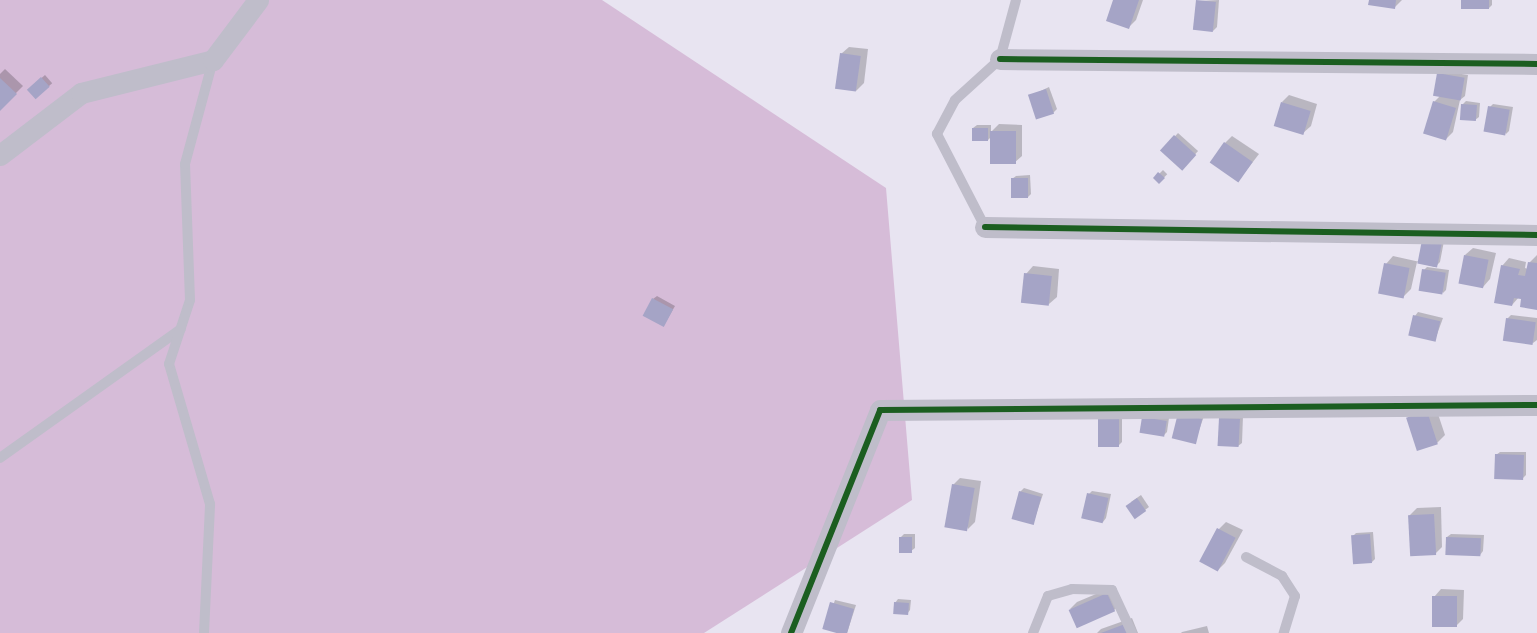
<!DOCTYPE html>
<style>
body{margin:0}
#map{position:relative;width:1537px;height:633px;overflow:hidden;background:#e8e4f1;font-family:"Titillium Web",sans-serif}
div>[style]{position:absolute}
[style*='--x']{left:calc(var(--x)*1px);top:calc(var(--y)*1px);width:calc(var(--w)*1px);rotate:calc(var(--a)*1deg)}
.green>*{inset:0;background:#d6bcd8}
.shadow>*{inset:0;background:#0003;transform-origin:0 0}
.building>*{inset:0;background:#a5a4c6;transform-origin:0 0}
.service>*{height:10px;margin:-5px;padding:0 5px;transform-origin:5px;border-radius:5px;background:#bfbdca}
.minor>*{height:21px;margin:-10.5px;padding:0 10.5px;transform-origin:10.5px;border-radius:10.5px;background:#bfbdca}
.cycleway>*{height:6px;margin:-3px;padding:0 3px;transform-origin:3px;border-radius:3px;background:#1b5e20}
span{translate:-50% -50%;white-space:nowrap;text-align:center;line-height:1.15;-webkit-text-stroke:6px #f1ecfc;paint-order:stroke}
</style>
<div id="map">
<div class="green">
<i style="clip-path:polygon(0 0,602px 0,886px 188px,912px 500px,704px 633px,0 633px)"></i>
</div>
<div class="shadow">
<i style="clip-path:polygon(1115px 0,1143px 0,1136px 20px,1129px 27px)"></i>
<i style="clip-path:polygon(1219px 0,1217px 27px,1213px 31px,1198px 1px)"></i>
<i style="clip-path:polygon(1370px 0,1402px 0,1394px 8px)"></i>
<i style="clip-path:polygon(1463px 0,1492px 0,1492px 5px,1488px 9px)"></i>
<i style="clip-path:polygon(849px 47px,868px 49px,864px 83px,856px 91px,841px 54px)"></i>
<i style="clip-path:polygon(5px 69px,23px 86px,0 109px,0 74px)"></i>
<i style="clip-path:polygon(1442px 71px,1468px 75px,1465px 96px,1460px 100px,1453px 132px,1446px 139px,1434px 102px,1440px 96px,1438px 74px)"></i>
<i style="left:45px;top:75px;width:11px;height:22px;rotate:49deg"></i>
<i style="clip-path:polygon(1049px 87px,1057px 109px,1053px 113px,1030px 96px)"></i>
<i style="clip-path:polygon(1289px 95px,1317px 104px,1311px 126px,1303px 133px,1282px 102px)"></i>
<i style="clip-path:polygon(1466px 101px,1480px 103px,1479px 117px,1475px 120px,1461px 106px)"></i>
<i style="clip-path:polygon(1493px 104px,1513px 107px,1509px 131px,1506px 134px,1490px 107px)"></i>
<i style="clip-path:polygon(999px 124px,1022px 125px,1022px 156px,1014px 163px,992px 136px,988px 140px,973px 128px,977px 125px,991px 125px,991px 132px)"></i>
<i style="left:1178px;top:133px;width:27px;height:23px;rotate:42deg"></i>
<i style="clip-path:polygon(1232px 136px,1259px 154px,1239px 180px,1225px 143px)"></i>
<i style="left:1163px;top:170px;width:6px;height:11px;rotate:45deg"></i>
<i style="clip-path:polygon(1030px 175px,1031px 194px,1028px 197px,1012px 179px,1016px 176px)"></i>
<i style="clip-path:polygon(1444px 241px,1440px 262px,1435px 267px,1417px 262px,1411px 289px,1404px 296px,1386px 264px,1393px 256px,1420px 262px)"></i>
<i style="clip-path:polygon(1473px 248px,1496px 253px,1490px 279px,1483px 287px,1465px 255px)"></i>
<i style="clip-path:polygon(1537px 255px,1537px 309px,1523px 298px,1519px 297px,1512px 305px,1502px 266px,1509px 258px,1526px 262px,1525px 268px,1528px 269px,1530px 262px)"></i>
<i style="clip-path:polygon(1033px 266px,1059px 269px,1057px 297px,1049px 304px,1026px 274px)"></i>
<i style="clip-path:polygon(1427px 267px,1449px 270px,1446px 290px,1443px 293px,1424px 270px)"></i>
<i style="clip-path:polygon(657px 296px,675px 306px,664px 325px,653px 299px)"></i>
<i style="clip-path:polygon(1418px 312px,1443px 318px,1435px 340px,1415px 316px)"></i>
<i style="clip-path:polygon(1511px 315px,1537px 318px,1537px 340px,1533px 343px,1507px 319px)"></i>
<i style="clip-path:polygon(1435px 405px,1445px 435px,1437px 443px,1408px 418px,1415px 411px)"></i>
<i style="clip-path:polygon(1122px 411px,1122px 442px,1119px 445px,1101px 446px)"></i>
<i style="clip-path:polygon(1180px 413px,1204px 416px,1195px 442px)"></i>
<i style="clip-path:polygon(1224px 415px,1243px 416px,1242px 443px,1238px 446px,1220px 419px)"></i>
<i style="clip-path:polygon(1144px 418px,1169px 418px,1167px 432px,1164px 435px)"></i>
<i style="clip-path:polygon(1500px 452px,1526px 452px,1526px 475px,1523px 478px,1496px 455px)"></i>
<i style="clip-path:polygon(960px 478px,981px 481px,975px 522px,968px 529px,953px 485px)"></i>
<i style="clip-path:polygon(1024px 488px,1043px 494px,1033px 524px,1020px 492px)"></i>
<i style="clip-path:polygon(1092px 491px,1111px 494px,1106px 518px,1103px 522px,1089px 494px)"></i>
<i style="clip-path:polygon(1141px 495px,1149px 507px,1145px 510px,1131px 502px)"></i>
<i style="clip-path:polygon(1441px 507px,1442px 547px,1435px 554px,1409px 516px,1417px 508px)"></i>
<i style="clip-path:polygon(1226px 522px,1243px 530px,1225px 563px,1218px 570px,1201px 561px,1219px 529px)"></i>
<i style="clip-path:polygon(1373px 532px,1375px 559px,1372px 562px,1353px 536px,1356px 533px)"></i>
<i style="clip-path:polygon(904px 534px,915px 534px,915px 548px,911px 551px,901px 537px)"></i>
<i style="clip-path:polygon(1451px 534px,1484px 535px,1483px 551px,1480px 555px,1447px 537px)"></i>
<i style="clip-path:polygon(1115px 586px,1122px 603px,1114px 610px,1070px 609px,1077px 602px)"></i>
<i style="clip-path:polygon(1441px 589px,1464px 590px,1463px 619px,1456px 626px,1434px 597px)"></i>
<i style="clip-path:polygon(898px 599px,911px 600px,910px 610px,907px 614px,895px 603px)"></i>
<i style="clip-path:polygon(835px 600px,856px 605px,847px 633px,825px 628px)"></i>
<i style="clip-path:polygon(1132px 618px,1138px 633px,1097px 633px,1101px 629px)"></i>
<i style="clip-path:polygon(1207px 626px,1209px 633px,1181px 633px,1182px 632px)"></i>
</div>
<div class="building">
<i style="clip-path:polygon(1113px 0,1139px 0,1129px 29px,1106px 21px)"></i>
<i style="left:1196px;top:0;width:20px;height:30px;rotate:6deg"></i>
<i style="clip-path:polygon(1369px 0,1396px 0,1395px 9px,1368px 5px)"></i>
<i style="left:1461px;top:0;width:28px;height:9px"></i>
<i style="left:840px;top:53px;width:21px;height:36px;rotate:8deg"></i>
<i style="left:1437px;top:73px;width:28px;height:23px;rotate:10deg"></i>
<i style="left:41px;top:77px;width:13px;height:19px;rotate:48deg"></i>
<i style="clip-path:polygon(0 78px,17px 94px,0 111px)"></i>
<i style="left:1046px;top:89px;width:26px;height:19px;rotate:72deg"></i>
<i style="left:1433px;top:101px;width:24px;height:34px;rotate:17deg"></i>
<i style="left:1281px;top:102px;width:31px;height:25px;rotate:17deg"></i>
<i style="left:1461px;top:104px;width:16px;height:16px;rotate:4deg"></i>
<i style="left:1488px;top:106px;width:22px;height:26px;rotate:10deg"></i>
<i style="left:972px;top:128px;width:16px;height:13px"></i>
<i style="left:990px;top:131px;width:26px;height:33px"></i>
<i style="left:1174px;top:135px;width:30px;height:21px;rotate:42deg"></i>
<i style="left:1224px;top:142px;width:35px;height:25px;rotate:35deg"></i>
<i style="clip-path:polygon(1158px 172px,1165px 178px,1159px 184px,1153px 178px)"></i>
<i style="left:1028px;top:178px;width:20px;height:17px;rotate:90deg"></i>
<i style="left:1422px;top:240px;width:20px;height:24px;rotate:11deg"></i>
<i style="left:1464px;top:255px;width:25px;height:29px;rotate:11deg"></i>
<i style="clip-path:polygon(1528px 262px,1537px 263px,1537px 310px,1520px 307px,1521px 299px,1514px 298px,1512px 306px,1494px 303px,1501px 265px,1520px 269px,1518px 275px,1525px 276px)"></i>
<i style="left:1384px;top:263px;width:26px;height:31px;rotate:11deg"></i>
<i style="left:1422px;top:269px;width:24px;height:22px;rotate:9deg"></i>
<i style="left:1024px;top:273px;width:28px;height:30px;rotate:6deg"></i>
<i style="left:652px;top:298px;width:24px;height:20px;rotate:28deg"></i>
<i style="left:1413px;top:315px;width:28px;height:21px;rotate:13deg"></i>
<i style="left:1506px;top:318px;width:30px;height:23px;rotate:8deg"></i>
<i style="left:1427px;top:411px;width:35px;height:22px;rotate:72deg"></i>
<i style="left:1178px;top:413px;width:25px;height:26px;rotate:14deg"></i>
<i style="left:1098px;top:414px;width:21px;height:33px"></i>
<i style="left:1142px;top:417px;width:25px;height:16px;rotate:9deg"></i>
<i style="left:1219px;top:418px;width:21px;height:28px;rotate:3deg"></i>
<i style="left:1495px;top:454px;width:29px;height:25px;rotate:2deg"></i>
<i style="left:952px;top:484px;width:23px;height:44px;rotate:10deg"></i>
<i style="left:1019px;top:491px;width:23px;height:29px;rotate:15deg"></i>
<i style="left:1087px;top:493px;width:22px;height:26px;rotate:13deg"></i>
<i style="left:1137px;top:498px;width:16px;height:14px;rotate:55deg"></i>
<i style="left:1434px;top:514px;width:41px;height:26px;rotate:87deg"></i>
<i style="left:1217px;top:528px;width:21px;height:38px;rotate:28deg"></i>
<i style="left:1370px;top:534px;width:29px;height:19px;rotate:86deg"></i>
<i style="left:899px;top:537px;width:13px;height:16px"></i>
<i style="left:1446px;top:537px;width:35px;height:18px;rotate:2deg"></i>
<i style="left:1107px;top:593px;width:20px;height:42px;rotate:66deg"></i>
<i style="left:1432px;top:596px;width:25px;height:31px"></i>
<i style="left:830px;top:602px;width:25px;height:28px;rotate:16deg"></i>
<i style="left:894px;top:602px;width:15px;height:12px;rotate:4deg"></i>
<i style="clip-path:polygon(1125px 624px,1128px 633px,1101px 633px)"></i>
</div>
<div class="service">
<i style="--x:985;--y:227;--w:105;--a:-117.3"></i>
<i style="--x:937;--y:134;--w:38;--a:-62"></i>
<i style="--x:955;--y:100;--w:61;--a:-42.3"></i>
<i style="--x:1000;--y:59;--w:61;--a:-74.8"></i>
<i style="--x:0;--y:458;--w:222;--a:-35.5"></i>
<i style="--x:1246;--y:557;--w:41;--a:27.8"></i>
<i style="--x:1282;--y:576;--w:24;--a:57"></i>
<i style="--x:1295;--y:596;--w:39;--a:107"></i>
<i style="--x:204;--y:633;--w:129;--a:-87.3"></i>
<i style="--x:210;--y:504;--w:146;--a:-106.3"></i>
<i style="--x:169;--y:364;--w:67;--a:-71.8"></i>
<i style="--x:190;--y:300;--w:136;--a:-92.1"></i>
<i style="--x:185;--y:164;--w:108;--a:-74.9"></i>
<i style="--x:1033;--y:633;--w:40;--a:-68"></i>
<i style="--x:1048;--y:596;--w:25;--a:-16"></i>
<i style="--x:1072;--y:589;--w:40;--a:1.4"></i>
<i style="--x:1112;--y:590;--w:47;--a:65.1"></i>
</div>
<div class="minor">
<i style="--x:1000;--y:59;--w:537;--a:0.53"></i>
<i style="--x:0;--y:155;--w:102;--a:-37.4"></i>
<i style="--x:81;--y:93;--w:136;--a:-14"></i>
<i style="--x:213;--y:60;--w:75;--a:-53.1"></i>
<i style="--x:985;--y:227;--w:552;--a:0.83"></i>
<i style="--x:791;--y:633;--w:240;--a:-68.2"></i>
<i style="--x:880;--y:410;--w:657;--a:-0.44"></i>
</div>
<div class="cycleway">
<i style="--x:1000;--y:59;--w:537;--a:0.53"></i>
<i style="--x:985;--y:227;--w:552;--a:0.83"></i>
<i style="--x:791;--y:633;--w:240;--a:-68.2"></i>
<i style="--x:880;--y:410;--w:657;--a:-0.44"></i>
</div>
</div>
